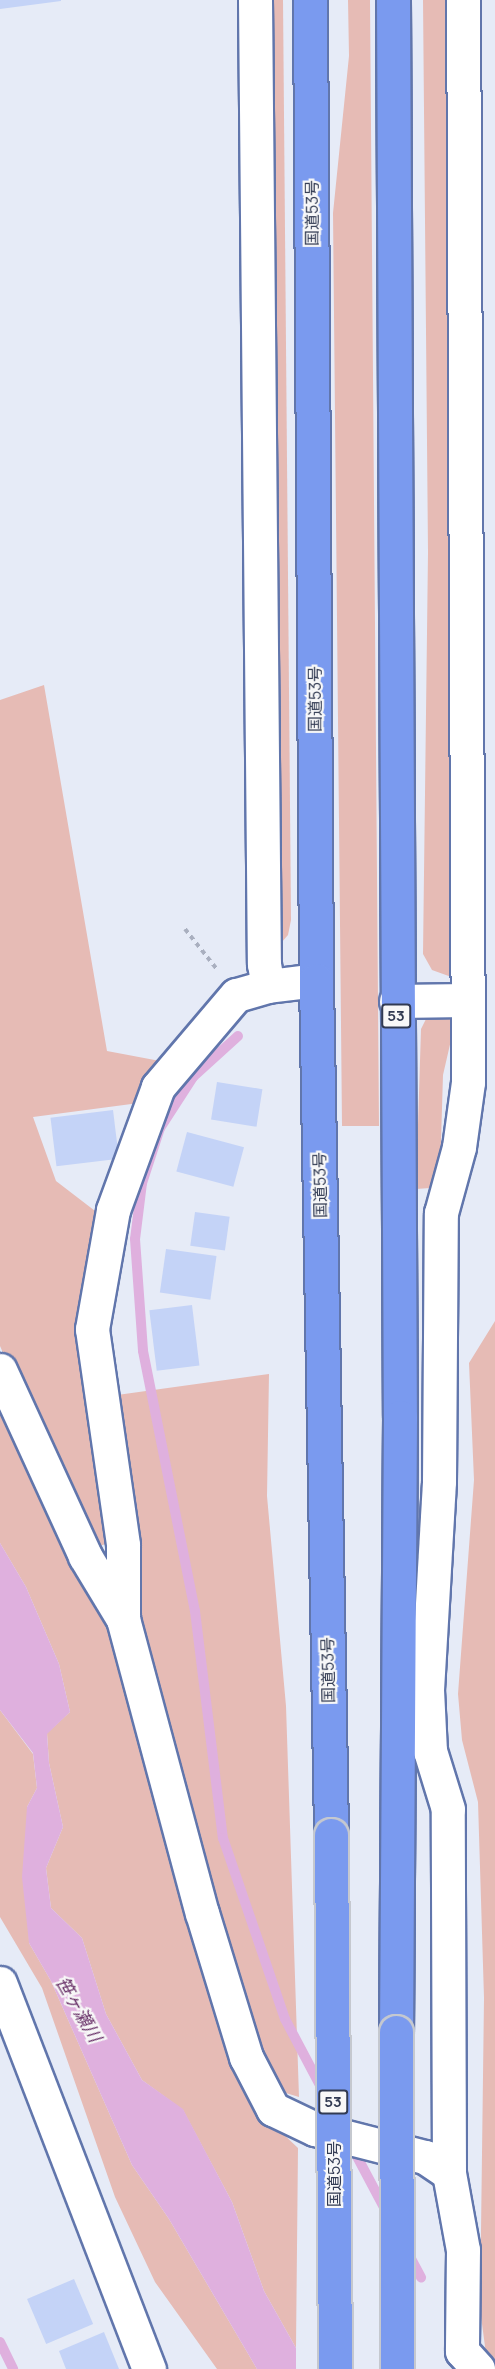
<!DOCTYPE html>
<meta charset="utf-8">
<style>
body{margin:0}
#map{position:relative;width:495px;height:2369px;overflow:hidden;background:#e6ebf7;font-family:Manrope,"Noto Sans JP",sans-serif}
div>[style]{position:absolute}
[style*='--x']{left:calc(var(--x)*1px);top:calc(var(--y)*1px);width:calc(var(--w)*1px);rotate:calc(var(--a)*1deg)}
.green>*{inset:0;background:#e6bbb5}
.water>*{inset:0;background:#dfb0de}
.stream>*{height:10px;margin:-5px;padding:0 5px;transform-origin:5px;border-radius:5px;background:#dfb0de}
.building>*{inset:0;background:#c4d3f7;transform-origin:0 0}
.path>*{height:4px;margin-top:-2px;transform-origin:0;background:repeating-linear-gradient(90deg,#a9afbf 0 4.5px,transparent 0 9px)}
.roads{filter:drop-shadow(2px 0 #6176ac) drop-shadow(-2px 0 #6176ac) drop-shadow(0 2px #6176ac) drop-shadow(0 -2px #6176ac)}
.minor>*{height:33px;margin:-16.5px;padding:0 16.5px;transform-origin:16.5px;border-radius:16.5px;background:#fff}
.highway>*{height:33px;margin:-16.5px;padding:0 16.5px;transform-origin:16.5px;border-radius:16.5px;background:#7a9aef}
.bridges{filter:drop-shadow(2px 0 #c5c8cf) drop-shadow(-2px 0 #c5c8cf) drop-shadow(0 2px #c5c8cf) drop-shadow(0 -2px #c5c8cf)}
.highway-bridge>*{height:33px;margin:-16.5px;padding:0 16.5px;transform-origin:16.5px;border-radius:16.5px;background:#7a9aef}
span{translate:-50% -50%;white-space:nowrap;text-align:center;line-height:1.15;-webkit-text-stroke:4.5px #f8f8f8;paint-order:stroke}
.shield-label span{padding:2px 4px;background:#f8f8f8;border:2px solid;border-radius:4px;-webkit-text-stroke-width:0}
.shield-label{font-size:15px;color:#313a52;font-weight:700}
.street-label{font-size:16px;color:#313a52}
.water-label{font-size:18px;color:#683068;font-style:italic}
</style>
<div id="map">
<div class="green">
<i style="clip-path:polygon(265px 0,283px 0,291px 920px,288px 935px,281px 943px,274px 944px)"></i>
<i style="clip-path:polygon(348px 0,370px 0,379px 1126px,342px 1126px,333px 213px,349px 56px)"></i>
<i style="clip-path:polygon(423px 0,445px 0,457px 979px,432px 970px,423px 954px,428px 552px)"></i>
<i style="clip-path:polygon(44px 685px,107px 1051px,160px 1061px,139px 1103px,33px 1117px,56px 1181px,99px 1214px,109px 1543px,93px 1548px,79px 1526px,0 1346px,0 700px)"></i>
<i style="clip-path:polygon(444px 1012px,452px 1017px,454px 1027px,443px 1075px,440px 1174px,430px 1188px,416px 1189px,421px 1029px,428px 1015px)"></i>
<i style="clip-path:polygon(495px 1321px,495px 2369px,488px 2369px,480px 2309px,484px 1998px,478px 1802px,462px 1740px,458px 1694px,474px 1480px,469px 1363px)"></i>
<i style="clip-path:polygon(269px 1374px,267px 1496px,286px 1706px,299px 2097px,279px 2091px,255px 2051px,136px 1619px,110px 1396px)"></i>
<i style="clip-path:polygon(0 1391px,112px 1623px,262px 2114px,298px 2148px,296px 2348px,264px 2291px,232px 2202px,183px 2110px,142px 2080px,106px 2014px,82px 1938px,51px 1908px,46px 1868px,63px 1827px,49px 1763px,47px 1733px,70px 1712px,59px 1664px,26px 1587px,0 1543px)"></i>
<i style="clip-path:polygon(0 1710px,33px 1754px,37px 1788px,27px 1807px,29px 1943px,51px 1981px,132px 2165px,169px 2219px,257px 2369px,217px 2369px,155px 2282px,115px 2197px,42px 1988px,0 1917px)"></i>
</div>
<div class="water">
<i style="clip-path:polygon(0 1543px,26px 1587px,59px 1664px,70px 1712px,47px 1734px,49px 1763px,63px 1827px,46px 1868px,51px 1908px,82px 1938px,106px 2014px,142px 2080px,183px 2109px,232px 2202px,264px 2291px,296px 2348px,296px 2369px,257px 2369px,169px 2219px,132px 2165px,51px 1981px,29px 1943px,22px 1877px,27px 1807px,37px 1788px,33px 1753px,0 1710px)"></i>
</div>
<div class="stream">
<i style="--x:238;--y:1036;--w:61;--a:137.7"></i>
<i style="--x:193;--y:1077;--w:61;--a:122.9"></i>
<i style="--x:160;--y:1128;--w:58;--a:108.1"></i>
<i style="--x:142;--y:1183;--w:56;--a:97.1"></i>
<i style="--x:135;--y:1239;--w:112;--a:85.9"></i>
<i style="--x:143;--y:1351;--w:265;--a:78.7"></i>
<i style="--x:195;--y:1611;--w:229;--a:83"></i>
<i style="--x:223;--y:1838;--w:191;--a:71.1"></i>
<i style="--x:285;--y:2019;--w:79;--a:62.1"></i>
<i style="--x:353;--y:2149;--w:70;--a:62"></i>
<i style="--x:407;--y:2251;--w:30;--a:62"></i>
<i style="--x:0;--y:2342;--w:30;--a:64"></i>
</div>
<div class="building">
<i style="clip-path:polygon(0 0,61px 0,61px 1px,0 9px)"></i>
<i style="left:217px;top:1082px;width:46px;height:38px;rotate:9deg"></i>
<i style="left:113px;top:1110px;width:49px;height:63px;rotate:83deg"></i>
<i style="left:187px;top:1132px;width:59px;height:41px;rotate:15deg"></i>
<i style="left:195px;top:1212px;width:35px;height:34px;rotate:8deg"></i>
<i style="left:166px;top:1249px;width:51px;height:44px;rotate:8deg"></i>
<i style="left:192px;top:1305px;width:61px;height:43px;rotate:83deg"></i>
<i style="left:74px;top:2279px;width:49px;height:51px;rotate:67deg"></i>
<i style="clip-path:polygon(104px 2332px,119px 2369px,66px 2369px,59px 2351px)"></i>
</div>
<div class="path">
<i style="--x:185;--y:929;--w:50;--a:51.5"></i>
</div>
<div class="roads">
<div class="minor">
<i style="--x:255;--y:0;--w:964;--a:89.47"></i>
<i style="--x:264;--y:964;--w:22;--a:80"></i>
<i style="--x:268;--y:986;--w:48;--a:-7.1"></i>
<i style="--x:268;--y:986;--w:33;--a:164"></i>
<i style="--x:236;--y:995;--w:121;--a:130.3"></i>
<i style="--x:158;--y:1087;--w:131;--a:110.1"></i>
<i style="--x:113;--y:1210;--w:121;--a:100"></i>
<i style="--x:92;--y:1329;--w:218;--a:81.8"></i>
<i style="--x:123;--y:1545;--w:74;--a:90"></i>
<i style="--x:123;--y:1619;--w:304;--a:75"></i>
<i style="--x:202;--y:1913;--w:151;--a:73"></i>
<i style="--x:246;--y:2057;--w:59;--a:62.6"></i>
<i style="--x:273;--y:2109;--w:47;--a:25.5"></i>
<i style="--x:315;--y:2129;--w:114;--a:14.3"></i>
<i style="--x:425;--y:2157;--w:29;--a:34"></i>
<i style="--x:449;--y:2173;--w:78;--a:79.7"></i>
<i style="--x:463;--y:2250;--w:101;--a:90.6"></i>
<i style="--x:462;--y:2351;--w:24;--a:48"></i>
<i style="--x:396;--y:1001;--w:71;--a:-0.8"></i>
<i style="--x:0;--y:1370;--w:205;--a:65.4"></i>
<i style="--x:85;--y:1556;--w:74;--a:58.9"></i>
<i style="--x:0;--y:1983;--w:414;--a:68.9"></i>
<i style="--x:449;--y:2173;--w:364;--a:-90.2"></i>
<i style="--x:448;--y:1809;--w:61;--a:-107.2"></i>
<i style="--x:430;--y:1751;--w:61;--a:-92.8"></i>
<i style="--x:427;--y:1690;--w:209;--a:-86.7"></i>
<i style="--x:439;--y:1481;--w:268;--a:-89.6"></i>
<i style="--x:441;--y:1213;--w:68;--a:-74.7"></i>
<i style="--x:459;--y:1147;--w:66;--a:-82.1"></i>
<i style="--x:468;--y:1082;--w:1082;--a:-90.26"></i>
</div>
<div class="highway">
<i style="--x:310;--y:0;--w:980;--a:89.65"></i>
<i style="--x:316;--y:980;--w:855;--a:88.99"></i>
<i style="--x:393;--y:0;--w:1417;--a:89.72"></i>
<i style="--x:400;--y:1417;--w:615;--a:90.37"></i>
</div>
</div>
<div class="bridges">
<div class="highway-bridge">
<i style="--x:331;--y:1835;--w:534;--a:89.57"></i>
<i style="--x:396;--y:2032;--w:337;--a:89.8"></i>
</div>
</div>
<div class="shield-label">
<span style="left:396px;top:1016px">53</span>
<span style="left:333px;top:2102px">53</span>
</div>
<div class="street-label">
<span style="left:312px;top:213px;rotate:-90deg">国道53号</span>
<span style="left:315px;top:699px;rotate:-90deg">国道53号</span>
<span style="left:320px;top:1185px;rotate:-91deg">国道53号</span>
<span style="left:328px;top:1670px;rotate:-91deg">国道53号</span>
<span style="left:334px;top:2174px;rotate:-90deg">国道53号</span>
</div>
<div class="water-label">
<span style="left:79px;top:2009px;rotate:60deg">笹ヶ瀬川</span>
</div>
</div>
